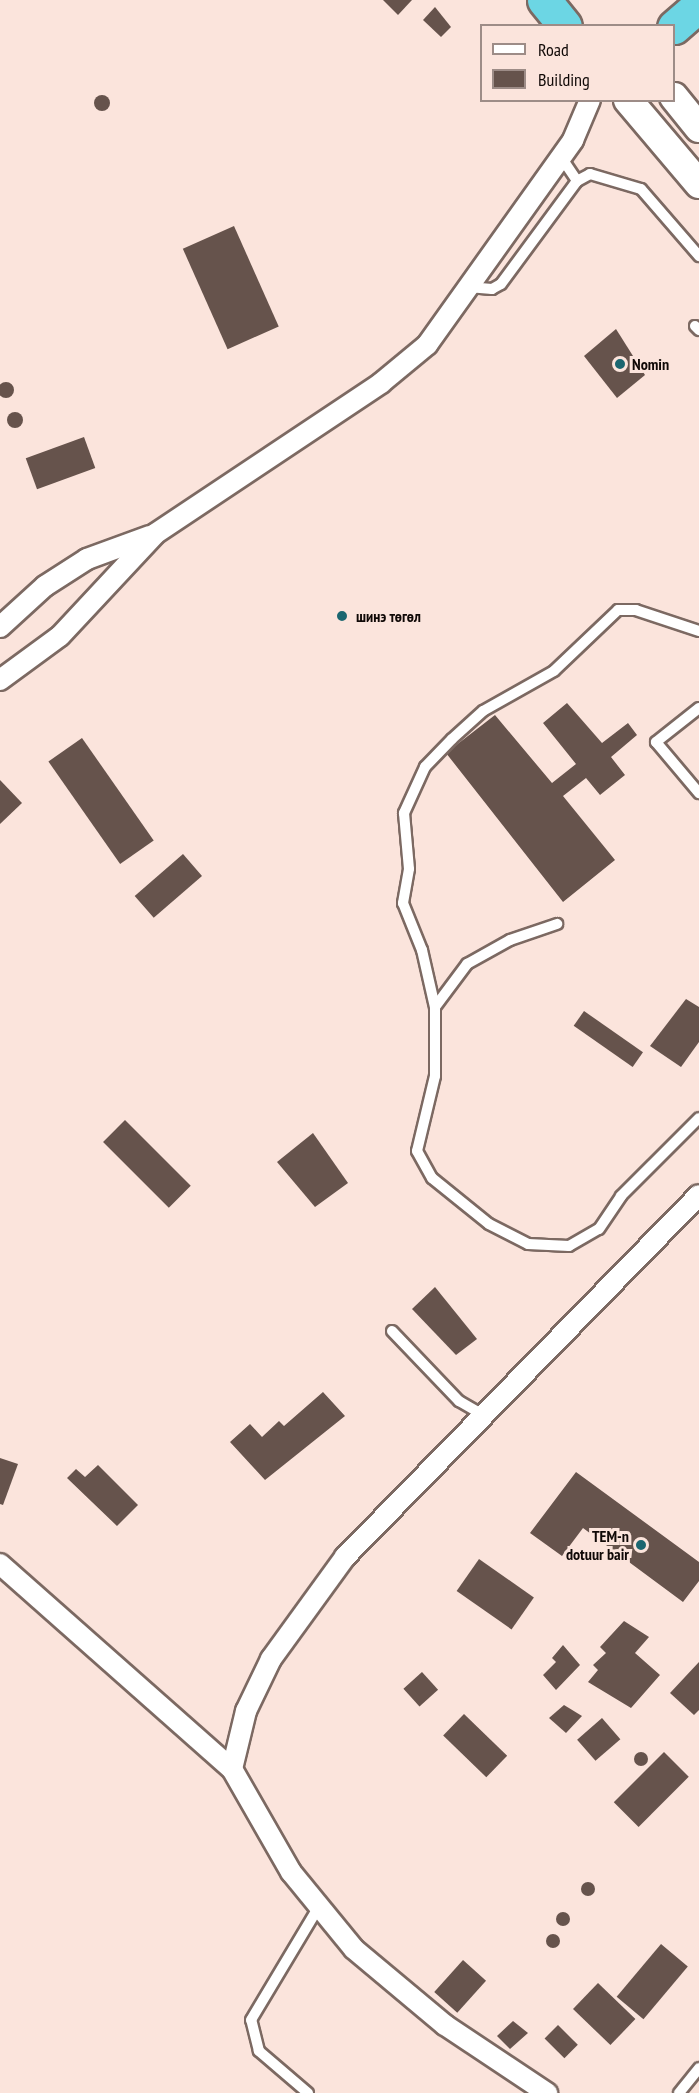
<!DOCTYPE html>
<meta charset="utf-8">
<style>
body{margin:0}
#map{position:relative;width:699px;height:2093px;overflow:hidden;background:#fbe4dc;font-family:"PT Sans Narrow",sans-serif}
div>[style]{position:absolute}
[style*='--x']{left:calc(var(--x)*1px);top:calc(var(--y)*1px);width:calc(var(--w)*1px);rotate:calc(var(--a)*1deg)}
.building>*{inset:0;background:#66534c;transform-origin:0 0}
.round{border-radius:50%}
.roads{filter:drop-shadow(2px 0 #7c6962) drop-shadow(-2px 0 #7c6962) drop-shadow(0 2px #7c6962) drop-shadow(0 -2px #7c6962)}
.service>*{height:10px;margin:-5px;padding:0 5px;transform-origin:5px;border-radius:5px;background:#fff}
.minor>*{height:20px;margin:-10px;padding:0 10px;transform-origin:10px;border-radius:10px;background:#fff}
.secondary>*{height:28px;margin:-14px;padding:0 14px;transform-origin:14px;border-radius:14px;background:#fff}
.trunk>*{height:33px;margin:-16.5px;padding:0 16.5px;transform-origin:16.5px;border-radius:16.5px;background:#6cd6e4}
.dots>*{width:16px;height:16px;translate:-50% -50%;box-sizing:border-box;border:3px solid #fbe4dc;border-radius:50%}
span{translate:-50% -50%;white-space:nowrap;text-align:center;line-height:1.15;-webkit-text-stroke:6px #fbe4dc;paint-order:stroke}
.poi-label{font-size:16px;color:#100907;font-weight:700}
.left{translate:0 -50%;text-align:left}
.right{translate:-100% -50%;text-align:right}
.legend{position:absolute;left:480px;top:24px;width:195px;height:78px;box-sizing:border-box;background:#fbe4dc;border:2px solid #9d8c87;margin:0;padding:8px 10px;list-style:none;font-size:18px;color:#100907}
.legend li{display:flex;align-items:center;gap:12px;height:30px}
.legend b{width:30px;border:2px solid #9d8c87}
</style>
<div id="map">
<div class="building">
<i style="clip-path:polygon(383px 0,412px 0,398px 15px)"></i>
<i style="clip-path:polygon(435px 7px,451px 27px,441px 37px,423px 20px)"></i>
<i class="round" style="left:94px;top:95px;width:16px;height:16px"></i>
<i style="left:234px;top:226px;width:110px;height:56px;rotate:66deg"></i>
<i style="clip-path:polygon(616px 329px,645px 375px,617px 398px,584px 356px)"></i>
<i class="round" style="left:-2px;top:382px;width:16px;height:16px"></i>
<i class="round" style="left:7px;top:412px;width:16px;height:16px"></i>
<i style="left:84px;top:437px;width:33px;height:62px;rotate:70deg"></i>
<i style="clip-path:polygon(567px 703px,602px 743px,628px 723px,637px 735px,611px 757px,625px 775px,600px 795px,586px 778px,563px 796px,615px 860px,563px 902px,446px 753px,495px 715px,552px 783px,576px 764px,543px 723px)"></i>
<i style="left:82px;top:738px;width:125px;height:41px;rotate:55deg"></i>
<i style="clip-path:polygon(0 780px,22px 803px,0 824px)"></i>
<i style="left:183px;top:854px;width:29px;height:64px;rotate:49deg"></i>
<i style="clip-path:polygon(686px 999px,699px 1007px,699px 1042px,681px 1067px,650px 1046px)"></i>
<i style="left:584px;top:1011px;width:72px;height:18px;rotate:35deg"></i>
<i style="left:125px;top:1120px;width:93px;height:31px;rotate:45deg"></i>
<i style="clip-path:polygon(313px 1133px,348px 1183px,315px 1207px,277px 1162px)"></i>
<i style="clip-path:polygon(435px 1287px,477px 1339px,456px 1355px,412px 1309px)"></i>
<i style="clip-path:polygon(323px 1392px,345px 1416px,265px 1480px,230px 1442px,250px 1424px,262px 1437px,279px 1421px,284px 1426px)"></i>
<i style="clip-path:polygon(0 1458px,18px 1464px,3px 1505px,0 1504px)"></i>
<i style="clip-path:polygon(98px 1465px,138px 1505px,117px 1526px,67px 1478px,76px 1469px,85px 1477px)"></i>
<i style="clip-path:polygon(576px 1472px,699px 1562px,699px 1581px,683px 1602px,583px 1528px,562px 1556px,530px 1533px)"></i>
<i style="left:479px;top:1559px;width:67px;height:39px;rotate:35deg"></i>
<i style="clip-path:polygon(624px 1621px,649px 1637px,635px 1653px,660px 1675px,631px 1708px,588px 1682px,598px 1670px,593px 1665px,606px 1653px,600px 1647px)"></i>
<i style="clip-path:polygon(563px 1645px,580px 1665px,556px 1690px,543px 1675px,556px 1662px,552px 1658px)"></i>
<i style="clip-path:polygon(699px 1662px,699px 1710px,694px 1715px,670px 1693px)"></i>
<i style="left:422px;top:1672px;width:24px;height:25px;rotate:48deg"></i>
<i style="clip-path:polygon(564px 1705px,582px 1716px,566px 1733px,549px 1718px)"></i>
<i style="left:464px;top:1714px;width:60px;height:30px;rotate:44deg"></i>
<i style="left:602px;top:1718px;width:28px;height:33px;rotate:49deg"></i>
<i class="round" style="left:634px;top:1752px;width:14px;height:14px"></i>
<i style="left:664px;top:1752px;width:35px;height:71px;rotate:45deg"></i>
<i class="round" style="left:581px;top:1882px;width:14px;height:14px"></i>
<i class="round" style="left:556px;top:1912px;width:14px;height:14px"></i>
<i class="round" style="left:546px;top:1934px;width:14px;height:14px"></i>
<i style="left:661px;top:1944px;width:35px;height:69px;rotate:40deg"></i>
<i style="left:463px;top:1960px;width:31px;height:43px;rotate:42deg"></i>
<i style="left:598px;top:1983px;width:52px;height:36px;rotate:44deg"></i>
<i style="clip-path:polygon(513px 2021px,528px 2033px,510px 2049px,497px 2036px)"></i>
<i style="left:558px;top:2025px;width:28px;height:19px;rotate:45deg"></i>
</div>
<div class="roads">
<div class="service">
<i style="--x:561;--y:157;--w:29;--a:56"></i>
<i style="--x:468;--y:287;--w:24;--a:5"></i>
<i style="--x:492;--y:289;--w:10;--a:-29"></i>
<i style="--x:501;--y:284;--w:128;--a:-53.6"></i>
<i style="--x:577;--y:181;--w:15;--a:-28"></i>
<i style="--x:590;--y:174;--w:53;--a:16.4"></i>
<i style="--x:641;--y:189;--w:89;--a:49.1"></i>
<i style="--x:695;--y:326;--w:6;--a:45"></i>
<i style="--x:699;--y:631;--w:66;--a:-161.6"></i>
<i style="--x:636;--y:610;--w:18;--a:180"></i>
<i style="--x:618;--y:610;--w:88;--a:136.4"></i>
<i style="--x:554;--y:671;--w:81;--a:150.6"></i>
<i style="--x:483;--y:711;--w:42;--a:137.9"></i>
<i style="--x:452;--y:739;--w:39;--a:134"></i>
<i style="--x:425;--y:767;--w:51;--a:114.5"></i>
<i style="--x:404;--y:813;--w:56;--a:84.9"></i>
<i style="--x:409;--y:869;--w:35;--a:100"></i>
<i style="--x:403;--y:903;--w:51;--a:68"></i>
<i style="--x:422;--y:950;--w:58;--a:77.2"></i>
<i style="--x:435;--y:1007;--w:69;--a:90"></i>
<i style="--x:435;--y:1076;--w:77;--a:103.5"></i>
<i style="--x:417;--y:1151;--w:31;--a:61"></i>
<i style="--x:432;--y:1178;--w:73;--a:38.9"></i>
<i style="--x:489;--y:1224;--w:44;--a:27.1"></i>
<i style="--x:528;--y:1244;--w:41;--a:2.8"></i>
<i style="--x:569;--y:1246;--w:34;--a:-30"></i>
<i style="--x:599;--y:1229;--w:40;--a:-56"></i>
<i style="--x:621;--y:1196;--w:110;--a:-45"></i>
<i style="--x:699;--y:708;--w:55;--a:141.7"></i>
<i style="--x:656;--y:742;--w:67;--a:49.9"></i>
<i style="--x:435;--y:1007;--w:54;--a:-53.3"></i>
<i style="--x:467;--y:964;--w:49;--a:-29.2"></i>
<i style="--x:510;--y:940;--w:50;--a:-18.8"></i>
<i style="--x:392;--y:1331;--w:97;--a:46.3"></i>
<i style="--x:459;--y:1401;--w:30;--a:30"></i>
<i style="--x:308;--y:2093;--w:65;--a:-139.4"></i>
<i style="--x:259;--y:2051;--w:32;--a:-104"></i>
<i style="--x:251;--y:2020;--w:131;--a:-59.1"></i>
<i style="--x:679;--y:2093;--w:32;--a:-51"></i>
</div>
<div class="minor">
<i style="--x:0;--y:627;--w:61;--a:-42.3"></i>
<i style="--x:45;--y:586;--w:50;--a:-32.7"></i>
<i style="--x:87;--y:559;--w:67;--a:-20.1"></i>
<i style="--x:0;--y:680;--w:74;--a:-36.3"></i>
<i style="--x:60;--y:636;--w:139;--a:-47"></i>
<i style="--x:155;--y:534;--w:272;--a:-33.7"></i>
<i style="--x:381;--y:383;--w:60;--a:-39.6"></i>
<i style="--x:427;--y:345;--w:252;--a:-54.5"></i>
<i style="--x:573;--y:140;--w:43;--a:-67"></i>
<i style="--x:0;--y:1564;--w:310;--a:41.5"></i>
<i style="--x:232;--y:1769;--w:119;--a:60.2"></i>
<i style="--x:291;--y:1872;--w:99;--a:50.7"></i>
<i style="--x:354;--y:1949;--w:119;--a:39.9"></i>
<i style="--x:445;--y:2025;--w:123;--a:33.7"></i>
<i style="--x:232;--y:1769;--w:60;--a:-76.4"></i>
<i style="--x:246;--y:1711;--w:58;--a:-64.3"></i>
<i style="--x:271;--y:1659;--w:126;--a:-54"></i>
<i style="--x:345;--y:1557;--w:506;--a:-45.64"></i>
</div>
<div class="secondary">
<i style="--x:674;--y:97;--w:40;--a:51"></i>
<i style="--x:628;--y:100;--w:110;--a:49.8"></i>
</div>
<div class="trunk">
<i style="--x:544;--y:0;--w:33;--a:51"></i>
<i style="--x:674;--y:27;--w:33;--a:-41"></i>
</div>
</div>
<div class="dots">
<i style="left:620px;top:364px;background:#1b6670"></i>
<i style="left:342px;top:616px;background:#1b6670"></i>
<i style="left:641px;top:1545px;background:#1b6670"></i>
</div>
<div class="poi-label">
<span class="left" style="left:632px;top:364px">Nomin</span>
<span class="left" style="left:356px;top:616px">шинэ төгөл</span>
<span class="right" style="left:629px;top:1545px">TEM-n<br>dotuur bair</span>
</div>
<ul class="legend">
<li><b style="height:8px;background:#fff"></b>Road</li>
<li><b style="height:16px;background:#66534c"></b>Building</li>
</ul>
</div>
